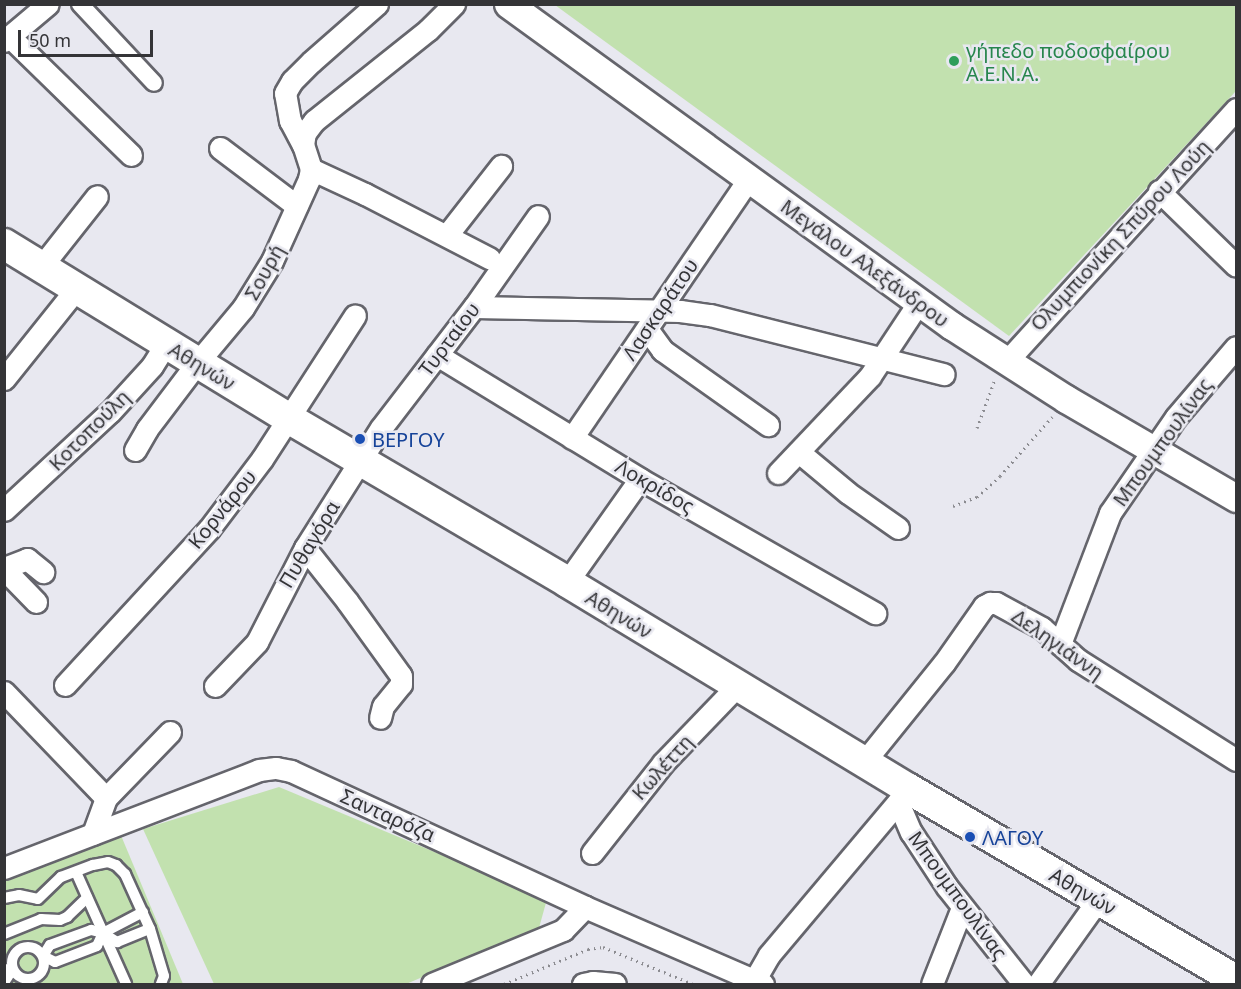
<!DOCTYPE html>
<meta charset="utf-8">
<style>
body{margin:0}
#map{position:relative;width:1241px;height:989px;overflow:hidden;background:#e8e8f0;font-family:"Noto Sans",sans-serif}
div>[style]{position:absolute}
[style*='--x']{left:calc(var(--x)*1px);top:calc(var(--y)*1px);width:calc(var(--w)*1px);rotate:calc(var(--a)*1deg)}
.green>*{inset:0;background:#c2e1af}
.path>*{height:3px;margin-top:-1.5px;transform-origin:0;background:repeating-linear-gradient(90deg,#8b8b90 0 1.5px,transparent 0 6px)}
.roads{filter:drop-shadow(2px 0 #65656c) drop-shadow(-2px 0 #65656c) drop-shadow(0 2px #65656c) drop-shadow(0 -2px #65656c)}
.service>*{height:10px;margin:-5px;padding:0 5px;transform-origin:5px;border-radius:5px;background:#fff}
.service>.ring{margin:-5px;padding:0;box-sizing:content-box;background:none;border:10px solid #fff;border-radius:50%}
.pedestrian>*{height:16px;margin:-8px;padding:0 8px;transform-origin:8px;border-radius:8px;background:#fff}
.minor>*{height:21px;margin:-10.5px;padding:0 10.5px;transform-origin:10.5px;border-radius:10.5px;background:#fff}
.tertiary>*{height:27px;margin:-13.5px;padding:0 13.5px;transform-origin:13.5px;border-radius:13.5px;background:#fff}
.secondary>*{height:30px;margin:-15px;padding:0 15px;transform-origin:15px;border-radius:15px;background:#fff}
.dots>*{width:16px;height:16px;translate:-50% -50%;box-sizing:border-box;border:3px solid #e8e8f0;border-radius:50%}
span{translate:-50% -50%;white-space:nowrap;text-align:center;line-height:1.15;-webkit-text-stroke:5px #e8e8f0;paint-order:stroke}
.leisure-label{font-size:20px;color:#27864d}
.left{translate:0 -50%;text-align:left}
.street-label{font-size:20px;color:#343437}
.transit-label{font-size:20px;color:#164399}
.frame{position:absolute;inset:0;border:6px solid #343437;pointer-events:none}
.scale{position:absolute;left:18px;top:30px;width:135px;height:27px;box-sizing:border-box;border:3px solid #343437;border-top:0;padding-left:8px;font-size:18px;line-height:21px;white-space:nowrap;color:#343437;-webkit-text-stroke:4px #e8e8f0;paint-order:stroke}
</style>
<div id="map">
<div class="green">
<i style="clip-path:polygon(555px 5px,1236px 5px,1236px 91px,1009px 336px)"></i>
<i style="clip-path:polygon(279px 787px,547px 899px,539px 928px,406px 984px,214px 984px,143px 829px)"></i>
<i style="clip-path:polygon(120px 833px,183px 984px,5px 984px,5px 878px)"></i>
</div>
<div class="path">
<i style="--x:977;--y:428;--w:52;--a:-69.8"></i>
<i style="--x:953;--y:506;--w:26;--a:-21"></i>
<i style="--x:977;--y:497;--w:31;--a:-42"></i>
<i style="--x:1000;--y:476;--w:79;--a:-48.6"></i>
<i style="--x:504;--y:984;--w:91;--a:-22.6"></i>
<i style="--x:588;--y:949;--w:15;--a:-8"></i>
<i style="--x:603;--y:947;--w:97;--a:22.3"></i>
</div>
<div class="roads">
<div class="service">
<i style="--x:76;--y:872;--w:123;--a:65.9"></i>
<i style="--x:4;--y:898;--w:15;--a:-11"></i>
<i style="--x:19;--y:895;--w:19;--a:12"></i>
<i style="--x:38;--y:899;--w:32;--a:-44"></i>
<i style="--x:61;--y:877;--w:34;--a:-21"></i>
<i style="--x:93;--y:865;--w:15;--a:-11"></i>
<i style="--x:108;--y:862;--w:9;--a:21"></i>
<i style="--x:116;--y:865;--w:13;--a:45"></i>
<i style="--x:125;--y:874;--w:60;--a:65.6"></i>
<i style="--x:150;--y:929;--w:49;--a:73.4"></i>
<i style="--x:164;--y:976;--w:9;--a:111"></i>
<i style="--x:143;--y:912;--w:45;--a:152.3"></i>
<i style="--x:103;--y:933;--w:14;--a:115"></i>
<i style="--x:97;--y:946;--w:45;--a:159.1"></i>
<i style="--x:55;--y:962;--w:13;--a:-153"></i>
<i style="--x:43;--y:956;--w:13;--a:-58"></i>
<i style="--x:50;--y:945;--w:44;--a:-20.1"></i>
<i style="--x:91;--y:930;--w:12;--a:14"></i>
<i style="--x:103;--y:933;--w:17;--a:33"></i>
<i style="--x:117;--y:942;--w:35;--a:-22"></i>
<i style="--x:4;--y:934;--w:40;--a:-22"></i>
<i style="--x:41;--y:919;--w:19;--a:3"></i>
<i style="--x:60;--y:920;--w:8;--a:-23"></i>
<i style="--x:67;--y:917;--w:28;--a:-44"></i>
<i class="ring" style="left:12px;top:947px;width:22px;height:22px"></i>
<i style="--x:4;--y:969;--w:8;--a:7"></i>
<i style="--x:12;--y:970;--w:15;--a:122"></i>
</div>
<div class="pedestrian">
<i style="--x:80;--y:4;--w:108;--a:46.9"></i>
</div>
<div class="minor">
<i style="--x:10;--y:37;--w:169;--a:44.3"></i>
<i style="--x:4;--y:41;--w:57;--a:-40.1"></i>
<i style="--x:303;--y:145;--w:27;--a:-118"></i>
<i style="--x:290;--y:121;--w:28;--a:-100"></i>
<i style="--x:285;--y:93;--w:14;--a:-60"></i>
<i style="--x:292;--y:81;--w:27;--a:-45"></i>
<i style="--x:311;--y:62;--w:88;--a:-41.3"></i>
<i style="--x:220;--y:148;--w:96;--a:37"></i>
<i style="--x:311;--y:169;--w:60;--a:24.8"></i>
<i style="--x:365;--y:194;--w:140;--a:27.3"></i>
<i style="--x:1159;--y:191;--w:107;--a:44.2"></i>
<i style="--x:447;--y:235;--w:88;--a:-52"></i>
<i style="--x:41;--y:267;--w:90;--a:-51.7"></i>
<i style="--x:474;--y:307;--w:206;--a:1.1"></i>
<i style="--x:680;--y:311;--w:30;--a:8"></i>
<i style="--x:710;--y:315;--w:241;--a:14.2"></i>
<i style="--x:647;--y:329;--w:26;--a:54"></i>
<i style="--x:662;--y:350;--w:130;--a:35.3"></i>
<i style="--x:437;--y:355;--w:238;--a:31.4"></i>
<i style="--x:640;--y:479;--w:271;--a:29.7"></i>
<i style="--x:1006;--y:362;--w:342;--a:-47.7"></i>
<i style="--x:4;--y:379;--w:117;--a:-51.3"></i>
<i style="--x:572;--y:438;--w:314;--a:-55.7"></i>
<i style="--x:135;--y:450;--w:24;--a:-60"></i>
<i style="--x:147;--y:429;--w:83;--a:-52.9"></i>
<i style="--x:197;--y:363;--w:72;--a:-50.1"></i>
<i style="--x:243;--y:308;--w:55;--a:-58.3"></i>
<i style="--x:272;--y:261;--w:90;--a:-65.7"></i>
<i style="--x:309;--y:179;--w:10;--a:-79"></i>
<i style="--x:311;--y:169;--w:25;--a:-108"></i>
<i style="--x:303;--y:145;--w:12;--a:-81"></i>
<i style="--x:305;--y:133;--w:15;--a:-53"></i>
<i style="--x:314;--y:121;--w:146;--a:-38.6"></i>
<i style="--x:428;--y:30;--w:37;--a:-45"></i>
<i style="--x:800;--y:453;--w:62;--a:39.8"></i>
<i style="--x:848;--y:493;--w:61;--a:35"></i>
<i style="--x:778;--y:473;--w:134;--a:-46.5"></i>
<i style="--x:870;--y:376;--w:89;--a:-56.5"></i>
<i style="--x:4;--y:510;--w:144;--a:-42.8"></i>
<i style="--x:110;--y:412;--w:62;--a:-47.6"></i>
<i style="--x:152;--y:366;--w:26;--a:-58"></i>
<i style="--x:305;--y:548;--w:68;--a:51.6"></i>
<i style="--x:347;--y:601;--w:92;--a:54.2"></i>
<i style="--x:401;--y:676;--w:8;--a:90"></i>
<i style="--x:401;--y:684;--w:28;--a:129"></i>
<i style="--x:383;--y:706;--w:12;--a:104"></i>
<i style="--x:4;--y:568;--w:25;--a:-21"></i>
<i style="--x:27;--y:559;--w:21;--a:39"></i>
<i style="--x:4;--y:569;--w:46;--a:45.9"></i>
<i style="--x:567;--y:582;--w:126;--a:-54.7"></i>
<i style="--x:1060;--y:644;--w:140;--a:-69.1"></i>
<i style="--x:1110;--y:513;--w:116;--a:-55.5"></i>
<i style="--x:1176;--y:417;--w:92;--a:-49.4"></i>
<i style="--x:65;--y:685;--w:212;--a:-47.3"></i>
<i style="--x:209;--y:529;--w:88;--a:-52.9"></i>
<i style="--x:262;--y:459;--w:171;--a:-57.1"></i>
<i style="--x:215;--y:686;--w:61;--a:-46.3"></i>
<i style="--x:257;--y:642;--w:106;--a:-62.9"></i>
<i style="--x:305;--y:548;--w:142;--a:-57.7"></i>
<i style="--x:381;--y:428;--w:153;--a:-52.5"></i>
<i style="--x:474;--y:307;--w:111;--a:-54.9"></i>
<i style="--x:4;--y:692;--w:147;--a:46.1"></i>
<i style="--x:106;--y:798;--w:38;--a:110"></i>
<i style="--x:864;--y:762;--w:127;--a:-51.1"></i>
<i style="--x:944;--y:663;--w:70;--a:-54.9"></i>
<i style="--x:984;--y:606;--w:7;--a:-27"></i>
<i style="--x:990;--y:603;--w:6;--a:0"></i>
<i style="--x:996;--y:603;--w:52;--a:28.5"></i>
<i style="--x:1042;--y:628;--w:48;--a:41.6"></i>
<i style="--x:1078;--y:660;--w:187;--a:32.3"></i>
<i style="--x:106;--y:798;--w:92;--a:-45.9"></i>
<i style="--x:898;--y:802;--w:33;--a:67"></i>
<i style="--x:911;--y:832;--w:66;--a:56.8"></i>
<i style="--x:947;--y:887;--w:124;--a:51.6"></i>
<i style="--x:592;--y:853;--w:115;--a:-51.7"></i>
<i style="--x:663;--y:763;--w:107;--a:-46.1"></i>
<i style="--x:4;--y:868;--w:273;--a:-21"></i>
<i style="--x:259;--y:770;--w:17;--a:-7"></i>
<i style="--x:276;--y:768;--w:15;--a:11"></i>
<i style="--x:291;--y:771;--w:324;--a:24.8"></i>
<i style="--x:585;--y:907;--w:194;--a:23.4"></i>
<i style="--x:754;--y:981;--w:30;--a:-60"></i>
<i style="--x:769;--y:955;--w:217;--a:-49.9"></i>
<i style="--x:432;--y:984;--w:142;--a:-22.4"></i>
<i style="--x:563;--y:930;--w:32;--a:-46"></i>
<i style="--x:583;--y:984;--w:10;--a:-11"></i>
<i style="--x:593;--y:982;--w:22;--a:5"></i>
<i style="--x:932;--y:984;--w:82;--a:-68.5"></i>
<i style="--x:1038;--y:984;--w:103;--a:-54.5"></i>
</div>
<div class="tertiary">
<i style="--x:508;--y:4;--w:548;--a:35.95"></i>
<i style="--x:952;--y:326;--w:135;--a:32.6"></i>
<i style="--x:1066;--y:399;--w:197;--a:30.2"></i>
</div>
<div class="secondary">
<i style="--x:4;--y:244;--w:333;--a:31.5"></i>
<i style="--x:288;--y:418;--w:324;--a:30.4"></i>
<i style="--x:567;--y:582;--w:400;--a:31.2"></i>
<i style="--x:909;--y:789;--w:379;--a:30.3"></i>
</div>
</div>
<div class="dots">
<i style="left:954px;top:61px;background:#2e9e5b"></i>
<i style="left:360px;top:439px;background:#1a4fb4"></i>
<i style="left:970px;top:837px;background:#1a4fb4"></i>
</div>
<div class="leisure-label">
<span class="left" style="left:966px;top:62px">γήπεδο ποδοσφαίρου<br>Α.Ε.Ν.Α.</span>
</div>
<div class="street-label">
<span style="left:1120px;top:235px;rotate:-47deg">Ολυμπιονίκη Σπύρου Λούη</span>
<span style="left:865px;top:263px;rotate:36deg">Μεγάλου Αλεξάνδρου</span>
<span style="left:264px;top:272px;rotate:-61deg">Σουρή</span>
<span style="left:660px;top:309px;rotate:-56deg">Λασκαράτου</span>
<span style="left:449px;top:339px;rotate:-53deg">Τυρταίου</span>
<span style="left:202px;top:366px;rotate:31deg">Αθηνών</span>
<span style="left:89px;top:430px;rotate:-45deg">Κοτοπούλη</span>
<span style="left:1162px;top:442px;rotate:-54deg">Μπουμπουλίνας</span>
<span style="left:655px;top:486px;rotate:30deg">Λοκρίδος</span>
<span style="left:222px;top:509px;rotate:-51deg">Κορνάρου</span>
<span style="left:309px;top:544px;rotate:-59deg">Πυθαγόρα</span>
<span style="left:619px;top:614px;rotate:31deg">Αθηνών</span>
<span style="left:1058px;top:644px;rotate:35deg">Δεληγιάννη</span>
<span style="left:662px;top:767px;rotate:-48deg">Κωλέττη</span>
<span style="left:388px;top:815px;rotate:24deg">Σανταρόζα</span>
<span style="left:1083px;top:891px;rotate:30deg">Αθηνών</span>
<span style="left:958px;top:895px;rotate:54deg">Μπουμπουλίνας</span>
</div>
<div class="transit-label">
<span class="left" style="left:372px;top:439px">ΒΕΡΓΟΥ</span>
<span class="left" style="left:982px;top:837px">ΛΑΓΟΥ</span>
</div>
<div class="frame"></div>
<div class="scale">50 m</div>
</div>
